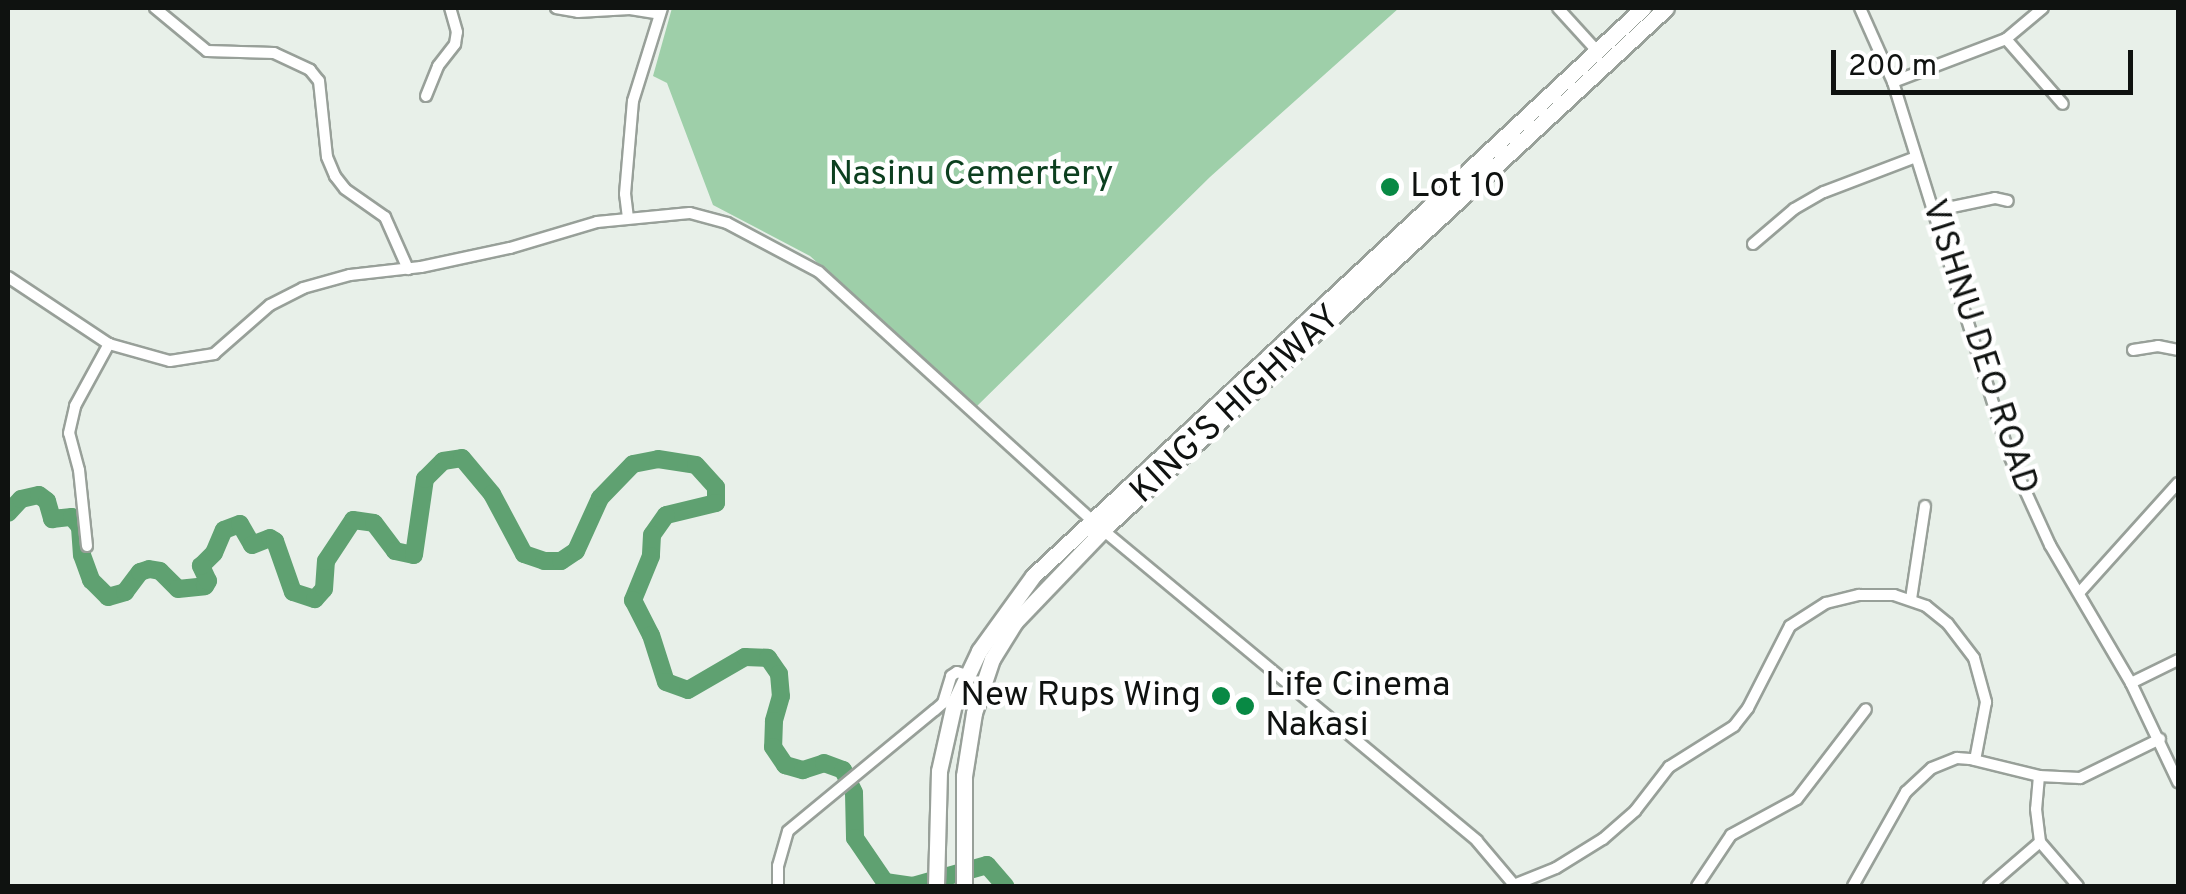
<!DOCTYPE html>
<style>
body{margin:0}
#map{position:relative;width:2186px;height:894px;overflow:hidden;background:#e8f0e9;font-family:Overpass,sans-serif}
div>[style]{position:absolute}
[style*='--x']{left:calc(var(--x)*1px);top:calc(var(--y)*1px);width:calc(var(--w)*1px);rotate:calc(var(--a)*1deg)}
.green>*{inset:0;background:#9ecfa9}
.river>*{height:18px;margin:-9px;padding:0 9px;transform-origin:9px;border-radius:9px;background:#5fa171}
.roads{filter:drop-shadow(2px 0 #98a099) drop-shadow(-2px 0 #98a099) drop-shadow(0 2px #98a099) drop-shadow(0 -2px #98a099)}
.minor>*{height:10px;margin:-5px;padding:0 5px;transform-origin:5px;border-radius:5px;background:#fff}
.highway>*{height:15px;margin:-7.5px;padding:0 7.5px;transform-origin:7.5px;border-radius:7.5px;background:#fff}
.dots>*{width:28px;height:28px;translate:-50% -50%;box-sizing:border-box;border:5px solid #fff;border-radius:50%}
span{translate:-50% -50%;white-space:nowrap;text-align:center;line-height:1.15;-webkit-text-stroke:9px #fff;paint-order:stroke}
.park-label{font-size:35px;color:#0c3f1f}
.poi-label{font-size:35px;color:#0f1210}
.left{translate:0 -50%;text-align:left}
.right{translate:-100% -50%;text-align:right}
.street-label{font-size:35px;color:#0f1210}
.frame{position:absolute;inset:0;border:10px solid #0f1210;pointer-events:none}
.scale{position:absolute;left:1831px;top:50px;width:302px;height:45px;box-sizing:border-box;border:5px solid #0f1210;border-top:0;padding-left:12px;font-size:30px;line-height:35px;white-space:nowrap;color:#0f1210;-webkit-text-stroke:8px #fff;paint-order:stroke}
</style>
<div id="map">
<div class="green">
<i style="clip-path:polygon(672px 8px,1399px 8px,1210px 177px,976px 407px,810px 256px,713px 205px,667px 83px,653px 76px)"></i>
</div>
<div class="river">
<i style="--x:8;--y:513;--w:19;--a:-47"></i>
<i style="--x:21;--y:499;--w:18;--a:-13"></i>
<i style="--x:39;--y:495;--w:10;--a:37"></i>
<i style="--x:47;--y:501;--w:19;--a:74"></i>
<i style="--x:52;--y:519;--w:20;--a:-6"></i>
<i style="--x:72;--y:517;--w:13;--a:51"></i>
<i style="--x:80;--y:527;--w:28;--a:86"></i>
<i style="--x:82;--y:555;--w:27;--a:70"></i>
<i style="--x:91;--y:580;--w:24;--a:45"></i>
<i style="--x:108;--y:597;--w:18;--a:-16"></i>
<i style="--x:125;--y:592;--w:25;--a:-53"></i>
<i style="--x:140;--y:572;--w:9;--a:-18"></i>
<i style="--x:149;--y:569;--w:11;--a:10"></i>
<i style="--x:160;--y:571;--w:25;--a:45"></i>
<i style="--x:178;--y:589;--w:27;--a:-6"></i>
<i style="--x:205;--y:586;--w:6;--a:-59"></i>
<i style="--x:208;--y:581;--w:17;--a:-115"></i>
<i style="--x:201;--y:566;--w:18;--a:-45"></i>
<i style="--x:214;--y:553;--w:25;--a:-67"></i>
<i style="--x:224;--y:530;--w:17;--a:-21"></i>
<i style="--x:240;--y:524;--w:24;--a:60"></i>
<i style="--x:252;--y:545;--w:19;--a:-21"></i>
<i style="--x:270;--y:538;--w:6;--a:31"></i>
<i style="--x:275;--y:541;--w:54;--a:70.6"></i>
<i style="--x:293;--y:592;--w:23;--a:18"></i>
<i style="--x:315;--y:599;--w:13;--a:-48"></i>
<i style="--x:324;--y:589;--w:28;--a:-86"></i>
<i style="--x:326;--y:561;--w:49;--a:-56.6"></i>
<i style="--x:353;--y:520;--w:21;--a:8"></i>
<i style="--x:374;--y:523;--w:35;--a:53"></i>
<i style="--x:395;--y:551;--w:19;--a:12"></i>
<i style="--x:414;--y:555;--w:77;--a:-81.8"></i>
<i style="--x:425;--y:479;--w:25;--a:-45"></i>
<i style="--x:443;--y:461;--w:19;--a:-9"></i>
<i style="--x:462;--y:458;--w:47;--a:50.2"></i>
<i style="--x:492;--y:494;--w:68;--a:61.9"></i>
<i style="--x:524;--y:554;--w:21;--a:19"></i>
<i style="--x:544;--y:561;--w:17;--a:0"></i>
<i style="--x:561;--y:561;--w:18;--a:-34"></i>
<i style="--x:576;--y:551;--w:58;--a:-65.6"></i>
<i style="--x:600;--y:498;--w:47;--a:-45.9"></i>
<i style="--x:633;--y:464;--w:25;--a:-11"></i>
<i style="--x:658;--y:459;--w:38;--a:9"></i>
<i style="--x:696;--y:465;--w:30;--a:48"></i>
<i style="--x:716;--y:487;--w:16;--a:90"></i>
<i style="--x:716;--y:503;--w:51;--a:166.5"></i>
<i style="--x:666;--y:515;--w:24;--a:125"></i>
<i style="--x:652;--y:535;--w:21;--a:93"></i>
<i style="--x:651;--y:556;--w:48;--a:112.2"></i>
<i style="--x:633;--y:600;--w:39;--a:63"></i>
<i style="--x:651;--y:635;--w:49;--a:72.3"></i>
<i style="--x:666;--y:682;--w:23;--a:20"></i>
<i style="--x:688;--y:690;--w:66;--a:-30.1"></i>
<i style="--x:745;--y:657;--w:23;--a:2"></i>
<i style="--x:768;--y:658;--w:19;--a:55"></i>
<i style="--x:779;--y:674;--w:22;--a:85"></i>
<i style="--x:781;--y:696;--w:26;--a:106"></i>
<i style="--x:774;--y:721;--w:26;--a:92"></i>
<i style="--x:773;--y:747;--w:22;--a:56"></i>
<i style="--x:785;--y:765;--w:19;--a:16"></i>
<i style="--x:803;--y:770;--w:22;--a:-18"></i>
<i style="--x:824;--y:763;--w:20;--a:20"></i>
<i style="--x:843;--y:770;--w:25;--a:64"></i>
<i style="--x:854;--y:793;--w:45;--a:88.7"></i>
<i style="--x:855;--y:838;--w:53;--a:55.7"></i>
<i style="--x:885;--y:882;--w:28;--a:8"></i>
<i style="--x:913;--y:886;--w:77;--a:-15.8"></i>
<i style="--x:987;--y:865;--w:28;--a:49"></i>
</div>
<div class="roads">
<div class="minor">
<i style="--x:155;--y:8;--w:67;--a:39.6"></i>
<i style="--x:207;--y:51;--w:67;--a:1.7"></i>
<i style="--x:274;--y:53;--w:40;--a:25"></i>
<i style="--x:310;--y:70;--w:14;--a:51"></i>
<i style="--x:319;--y:81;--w:76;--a:84"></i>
<i style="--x:327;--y:157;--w:21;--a:67"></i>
<i style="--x:335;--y:176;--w:16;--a:52"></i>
<i style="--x:345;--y:189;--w:49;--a:35"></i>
<i style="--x:385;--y:217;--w:57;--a:66.1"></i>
<i style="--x:556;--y:8;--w:22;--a:10"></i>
<i style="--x:578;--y:12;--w:52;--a:-3.3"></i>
<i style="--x:630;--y:9;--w:30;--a:9"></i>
<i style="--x:1558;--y:8;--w:59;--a:47.7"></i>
<i style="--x:1860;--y:8;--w:81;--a:66"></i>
<i style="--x:1893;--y:82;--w:391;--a:72.7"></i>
<i style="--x:2009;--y:455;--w:99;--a:65.5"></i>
<i style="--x:2050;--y:545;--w:160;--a:59.6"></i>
<i style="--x:2131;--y:683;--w:110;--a:64.6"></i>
<i style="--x:2006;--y:39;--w:86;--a:48.8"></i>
<i style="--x:1893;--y:82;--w:121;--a:-20.8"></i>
<i style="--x:2006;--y:39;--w:48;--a:-40"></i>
<i style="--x:426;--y:96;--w:32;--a:-68"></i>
<i style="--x:438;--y:66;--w:28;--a:-52"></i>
<i style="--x:455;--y:44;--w:12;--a:-81"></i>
<i style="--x:457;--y:32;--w:25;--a:-106"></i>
<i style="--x:1933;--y:211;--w:63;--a:-11.8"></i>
<i style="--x:1995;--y:198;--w:13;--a:13"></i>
<i style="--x:628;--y:218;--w:24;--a:-97"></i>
<i style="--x:625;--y:194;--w:93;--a:-85.1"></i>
<i style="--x:633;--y:101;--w:97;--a:-72.7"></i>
<i style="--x:1753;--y:244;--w:54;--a:-40.5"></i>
<i style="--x:1794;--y:209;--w:34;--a:-30"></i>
<i style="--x:1824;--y:192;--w:98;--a:-20.8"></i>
<i style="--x:8;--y:277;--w:121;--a:33.6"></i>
<i style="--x:109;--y:344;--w:63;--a:15.6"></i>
<i style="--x:170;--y:361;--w:45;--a:-9"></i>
<i style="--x:214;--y:354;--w:74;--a:-41.2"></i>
<i style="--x:270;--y:305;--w:37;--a:-27"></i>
<i style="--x:303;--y:288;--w:49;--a:-15.5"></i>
<i style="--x:350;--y:275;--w:71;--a:-6.4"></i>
<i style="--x:421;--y:267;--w:91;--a:-12.1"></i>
<i style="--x:510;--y:248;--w:91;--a:-16.6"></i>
<i style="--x:597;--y:222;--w:93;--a:-5.5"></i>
<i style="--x:690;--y:213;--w:38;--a:15"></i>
<i style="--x:727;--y:223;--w:104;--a:28"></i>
<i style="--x:819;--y:272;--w:384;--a:42.3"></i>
<i style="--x:1103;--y:530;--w:486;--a:39.7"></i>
<i style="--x:1477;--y:841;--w:59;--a:49.8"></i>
<i style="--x:2133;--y:350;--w:25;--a:-9"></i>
<i style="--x:2158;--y:346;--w:20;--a:11"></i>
<i style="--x:87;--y:546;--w:76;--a:-96"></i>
<i style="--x:79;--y:470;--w:38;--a:-105"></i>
<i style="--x:69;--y:433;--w:28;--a:-77"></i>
<i style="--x:75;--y:406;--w:71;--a:-61.3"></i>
<i style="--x:2079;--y:593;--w:148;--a:-48"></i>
<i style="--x:1911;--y:599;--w:94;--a:-81.4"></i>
<i style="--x:2131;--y:683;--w:52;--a:-26.1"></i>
<i style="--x:2039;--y:776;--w:33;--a:95"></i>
<i style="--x:2036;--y:809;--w:33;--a:83"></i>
<i style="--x:2040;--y:842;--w:58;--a:49.2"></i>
<i style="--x:1514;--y:885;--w:45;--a:-22"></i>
<i style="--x:1556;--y:868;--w:55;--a:-31.7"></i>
<i style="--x:1603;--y:839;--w:43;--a:-41.2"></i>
<i style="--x:1635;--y:811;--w:56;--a:-52.3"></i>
<i style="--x:1669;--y:767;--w:77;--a:-32.2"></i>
<i style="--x:1734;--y:726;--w:23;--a:-52"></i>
<i style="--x:1748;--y:708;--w:92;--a:-62.9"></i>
<i style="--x:1790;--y:626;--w:43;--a:-32.6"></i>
<i style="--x:1826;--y:603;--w:34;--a:-14"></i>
<i style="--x:1859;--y:595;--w:35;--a:0"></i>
<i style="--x:1894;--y:595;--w:34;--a:19"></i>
<i style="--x:1926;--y:606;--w:28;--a:39"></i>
<i style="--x:1948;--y:624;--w:43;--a:52.6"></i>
<i style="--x:1974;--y:658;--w:46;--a:74.7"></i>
<i style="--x:1986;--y:702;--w:59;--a:100.7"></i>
<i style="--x:778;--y:886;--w:20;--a:-90"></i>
<i style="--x:778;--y:866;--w:36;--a:-74"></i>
<i style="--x:788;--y:831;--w:190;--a:-39.5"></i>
<i style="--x:935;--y:710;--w:11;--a:-41"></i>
<i style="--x:943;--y:703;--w:28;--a:-73"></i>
<i style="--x:951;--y:676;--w:7;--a:-34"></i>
<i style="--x:957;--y:672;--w:9;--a:18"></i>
<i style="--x:1697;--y:886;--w:61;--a:-56.3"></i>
<i style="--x:1731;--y:835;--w:75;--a:-28.6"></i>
<i style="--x:1797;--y:799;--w:113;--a:-52.5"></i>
<i style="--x:1853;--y:886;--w:108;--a:-60.6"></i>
<i style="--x:1906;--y:792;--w:35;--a:-43"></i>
<i style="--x:1932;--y:768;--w:27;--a:-22"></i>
<i style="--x:1957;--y:758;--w:13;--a:4"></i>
<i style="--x:1970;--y:759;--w:71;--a:13.8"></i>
<i style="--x:2039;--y:776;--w:41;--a:2.8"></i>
<i style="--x:2080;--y:778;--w:89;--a:-26"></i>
<i style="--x:1989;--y:886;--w:67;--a:-40.8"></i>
</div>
<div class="highway">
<i style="--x:936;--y:886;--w:115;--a:-88.5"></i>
<i style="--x:939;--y:771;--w:69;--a:-77.4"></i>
<i style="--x:954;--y:704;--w:59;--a:-64.7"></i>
<i style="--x:979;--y:651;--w:92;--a:-54.2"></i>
<i style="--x:1033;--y:576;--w:834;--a:-42.96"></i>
<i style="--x:964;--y:886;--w:110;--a:-90"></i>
<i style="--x:964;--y:776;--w:64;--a:-81"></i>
<i style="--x:974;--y:713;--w:57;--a:-71.6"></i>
<i style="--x:992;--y:659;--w:44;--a:-58.1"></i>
<i style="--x:1015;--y:622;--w:136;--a:-46.2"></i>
<i style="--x:1109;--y:524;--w:759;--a:-42.81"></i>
</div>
</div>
<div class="dots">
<i style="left:1390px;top:187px;background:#088944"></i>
<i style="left:1221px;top:696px;background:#088944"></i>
<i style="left:1245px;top:706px;background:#088944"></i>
</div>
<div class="park-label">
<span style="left:971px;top:175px">Nasinu Cemertery</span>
</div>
<div class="poi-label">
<span class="left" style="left:1410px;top:187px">Lot 10</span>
<span class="left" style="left:1265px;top:706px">Life Cinema<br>Nakasi</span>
<span class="right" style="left:1201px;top:696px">New Rups Wing</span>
</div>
<div class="street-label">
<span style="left:1979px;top:347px;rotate:72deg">VISHNU DEO ROAD</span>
<span style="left:1236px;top:405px;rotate:-43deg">KING'S HIGHWAY</span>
</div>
<div class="frame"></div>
<div class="scale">200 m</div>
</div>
